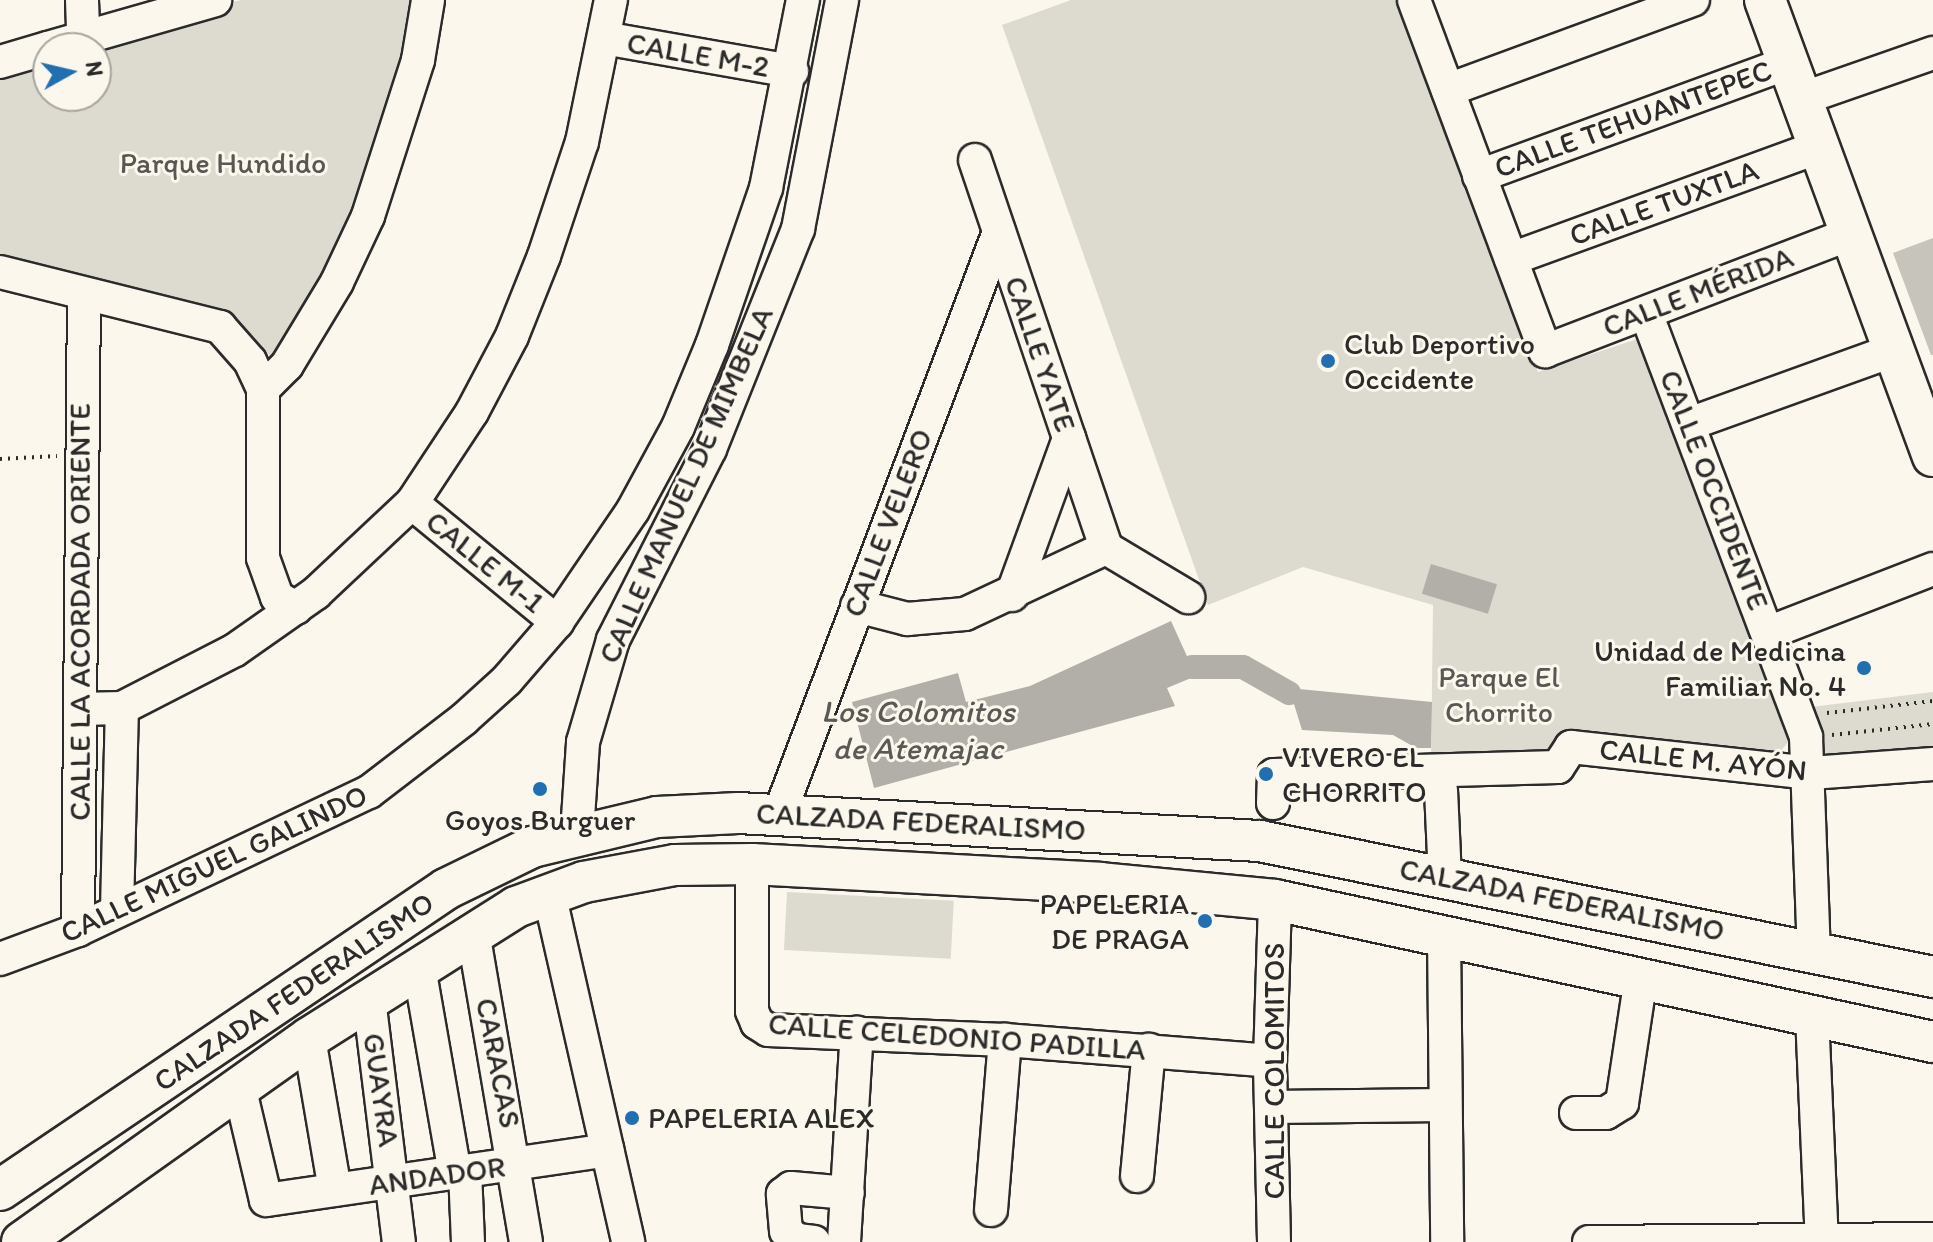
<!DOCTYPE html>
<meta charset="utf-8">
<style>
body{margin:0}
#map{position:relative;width:1933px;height:1242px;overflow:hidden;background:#fbf7ec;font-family:Itim,sans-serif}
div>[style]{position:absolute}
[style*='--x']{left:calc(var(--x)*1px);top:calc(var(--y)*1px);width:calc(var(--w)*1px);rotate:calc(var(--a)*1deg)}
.green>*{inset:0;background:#dddad0;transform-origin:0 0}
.water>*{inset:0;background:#b1afa7;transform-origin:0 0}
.canal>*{height:24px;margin:-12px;padding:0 12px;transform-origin:12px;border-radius:12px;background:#b1afa7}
.building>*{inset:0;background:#c7c4bc}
.path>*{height:4px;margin-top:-2px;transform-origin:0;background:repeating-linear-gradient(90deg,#2b2b2b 0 2px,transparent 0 8px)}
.roads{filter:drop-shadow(2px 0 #2b2b2b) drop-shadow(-2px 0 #2b2b2b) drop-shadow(0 2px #2b2b2b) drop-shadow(0 -2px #2b2b2b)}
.minor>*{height:32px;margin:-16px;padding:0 16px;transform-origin:16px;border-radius:16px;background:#fbf7ec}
.major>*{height:40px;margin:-20px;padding:0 20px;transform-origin:20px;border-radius:20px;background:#fbf7ec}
.dots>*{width:22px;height:22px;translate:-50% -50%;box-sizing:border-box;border:4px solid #fbf7ec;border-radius:50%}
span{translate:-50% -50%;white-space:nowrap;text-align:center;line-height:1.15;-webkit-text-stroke:6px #fbf7ec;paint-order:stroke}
.street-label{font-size:30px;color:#2b2b2b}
.park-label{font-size:30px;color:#585754}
.poi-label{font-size:30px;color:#2b2b2b}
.left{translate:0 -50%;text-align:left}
.right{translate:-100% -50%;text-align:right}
.water-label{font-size:32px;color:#5a5956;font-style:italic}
.north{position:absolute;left:32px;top:32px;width:80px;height:80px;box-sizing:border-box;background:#fbf7ec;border:2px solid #a8a59f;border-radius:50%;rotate:82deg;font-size:22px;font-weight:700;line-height:32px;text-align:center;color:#2b2b2b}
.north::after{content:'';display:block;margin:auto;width:28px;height:36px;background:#1f6fb2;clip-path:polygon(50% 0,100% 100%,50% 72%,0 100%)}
</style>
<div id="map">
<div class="green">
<i style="clip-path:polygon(241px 0,421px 0,346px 238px,272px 357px,197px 304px,0 255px,0 70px,48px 56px,48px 96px,96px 96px,96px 48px,175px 17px)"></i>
<i style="clip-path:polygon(1071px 0,1403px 0,1538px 372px,1640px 338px,1789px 741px,1778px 754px,1568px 730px,1548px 760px,1431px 765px,1433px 605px,1303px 567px,1208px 605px,1002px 25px)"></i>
<i style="clip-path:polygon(1933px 692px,1933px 748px,1826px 756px,1811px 707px)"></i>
<i style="left:787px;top:892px;width:167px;height:58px;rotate:3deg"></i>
</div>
<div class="water">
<i style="left:1431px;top:564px;width:69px;height:31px;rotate:17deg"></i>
<i style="clip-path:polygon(1171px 621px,1196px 676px,1167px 688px,1175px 706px,874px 788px,852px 702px,958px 673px,966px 702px,1030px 686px)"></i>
<i style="clip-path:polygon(1289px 688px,1432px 702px,1431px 748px,1416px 748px,1393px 735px,1302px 730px)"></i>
</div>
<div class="canal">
<i style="--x:1192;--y:667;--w:51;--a:0"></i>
<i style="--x:1243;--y:667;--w:53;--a:29.5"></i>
</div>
<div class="building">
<i style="clip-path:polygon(1933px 238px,1933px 355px,1931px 355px,1893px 253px)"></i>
</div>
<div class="path">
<i style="--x:0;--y:459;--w:57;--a:-3"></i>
<i style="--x:1827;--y:713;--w:107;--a:-6.5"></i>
<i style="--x:1832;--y:735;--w:102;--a:-6.2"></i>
</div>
<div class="roads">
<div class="minor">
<i style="--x:82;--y:0;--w:38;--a:88"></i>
<i style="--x:1414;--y:0;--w:375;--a:69.5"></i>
<i style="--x:1545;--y:351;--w:327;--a:-21"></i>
<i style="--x:604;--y:38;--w:191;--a:10"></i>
<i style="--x:48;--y:48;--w:174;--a:-16"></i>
<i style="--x:0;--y:62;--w:50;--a:-16.3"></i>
<i style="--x:1448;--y:90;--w:261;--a:-20.2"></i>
<i style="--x:1801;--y:99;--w:140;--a:-19.2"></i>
<i style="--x:975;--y:160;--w:410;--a:71.3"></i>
<i style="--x:1479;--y:176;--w:328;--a:-20.1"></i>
<i style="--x:1511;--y:259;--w:327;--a:-20"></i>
<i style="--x:0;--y:272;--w:227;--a:14"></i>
<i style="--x:220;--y:327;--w:45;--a:48.6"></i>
<i style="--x:250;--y:361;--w:31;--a:65"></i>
<i style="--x:1646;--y:313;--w:453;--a:69.3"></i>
<i style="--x:1806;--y:737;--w:214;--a:87.9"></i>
<i style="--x:1689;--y:424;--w:218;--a:-19.8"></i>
<i style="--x:412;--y:503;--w:188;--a:39.4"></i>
<i style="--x:1106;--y:548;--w:96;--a:30.9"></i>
<i style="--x:1012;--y:595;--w:167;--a:-70"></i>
<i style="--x:857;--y:606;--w:52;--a:14.6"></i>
<i style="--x:907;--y:619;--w:58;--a:-4.9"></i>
<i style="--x:965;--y:614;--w:156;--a:-25.1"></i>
<i style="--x:296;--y:608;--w:22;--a:-150"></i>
<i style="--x:277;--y:597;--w:41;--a:-109.7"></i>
<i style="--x:263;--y:558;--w:169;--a:-90"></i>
<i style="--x:263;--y:389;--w:34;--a:-45"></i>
<i style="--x:287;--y:365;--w:97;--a:-58.9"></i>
<i style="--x:337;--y:282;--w:73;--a:-64.8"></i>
<i style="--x:368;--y:216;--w:164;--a:-72.2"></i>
<i style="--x:418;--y:60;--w:61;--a:-80.5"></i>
<i style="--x:1768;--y:633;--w:177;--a:-21.2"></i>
<i style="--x:80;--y:709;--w:42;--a:-1.4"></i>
<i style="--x:122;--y:708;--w:127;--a:-27.2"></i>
<i style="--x:235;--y:650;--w:99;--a:-35.1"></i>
<i style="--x:316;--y:593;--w:132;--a:-43.2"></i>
<i style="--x:412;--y:503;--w:109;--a:-56.6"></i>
<i style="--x:472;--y:412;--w:86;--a:-62.2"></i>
<i style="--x:512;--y:336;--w:86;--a:-68.2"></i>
<i style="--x:544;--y:256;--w:120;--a:-71.6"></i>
<i style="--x:582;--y:142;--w:145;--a:-78.5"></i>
<i style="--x:1441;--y:790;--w:87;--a:87.4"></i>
<i style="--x:1273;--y:803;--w:28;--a:-88"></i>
<i style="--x:1274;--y:775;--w:284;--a:-1.6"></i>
<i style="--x:1558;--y:767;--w:24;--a:-57"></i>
<i style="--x:1571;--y:747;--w:241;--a:6.2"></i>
<i style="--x:1811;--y:773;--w:122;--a:-4.2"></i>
<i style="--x:779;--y:815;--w:623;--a:-69.33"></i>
<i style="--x:577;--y:833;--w:91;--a:-86.2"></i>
<i style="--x:583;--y:742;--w:106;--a:-73.6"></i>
<i style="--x:613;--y:640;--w:214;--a:-63.1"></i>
<i style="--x:710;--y:449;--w:237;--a:-68.2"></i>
<i style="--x:798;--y:229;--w:233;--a:-79.1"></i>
<i style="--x:752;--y:864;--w:147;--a:90"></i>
<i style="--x:752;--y:1011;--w:13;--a:67"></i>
<i style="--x:757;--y:1023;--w:13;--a:32"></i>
<i style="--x:768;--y:1030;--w:237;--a:2.4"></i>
<i style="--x:1005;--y:1040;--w:266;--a:4.5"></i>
<i style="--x:549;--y:893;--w:358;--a:77.2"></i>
<i style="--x:117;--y:910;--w:202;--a:-88.6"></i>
<i style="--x:78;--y:930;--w:636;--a:-89.46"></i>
<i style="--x:473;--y:932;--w:314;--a:80.3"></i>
<i style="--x:1444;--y:934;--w:308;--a:89.4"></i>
<i style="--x:0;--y:959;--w:83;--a:-20.4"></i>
<i style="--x:78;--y:930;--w:322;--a:-25.4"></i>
<i style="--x:369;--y:792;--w:120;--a:-37.5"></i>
<i style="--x:464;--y:719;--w:58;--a:-42.2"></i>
<i style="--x:507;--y:680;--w:77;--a:-49.2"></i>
<i style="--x:557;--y:622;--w:135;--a:-55.8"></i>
<i style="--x:633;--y:510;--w:94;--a:-61.5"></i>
<i style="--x:678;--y:427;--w:89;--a:-67.5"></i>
<i style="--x:712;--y:345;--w:166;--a:-71"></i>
<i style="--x:766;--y:188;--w:192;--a:-78.9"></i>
<i style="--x:419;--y:967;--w:209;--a:80.1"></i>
<i style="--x:369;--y:999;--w:245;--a:83"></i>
<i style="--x:1812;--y:1015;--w:209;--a:87.5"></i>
<i style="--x:309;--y:1038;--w:154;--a:80.3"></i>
<i style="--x:239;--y:1086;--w:117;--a:76.7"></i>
<i style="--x:266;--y:1200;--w:345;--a:-8.3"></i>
<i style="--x:1271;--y:1107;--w:173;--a:-0.7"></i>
<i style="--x:1576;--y:1113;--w:30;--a:0"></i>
<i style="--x:1606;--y:1113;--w:19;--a:-32"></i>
<i style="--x:1622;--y:1103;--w:126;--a:-81.4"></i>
<i style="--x:465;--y:1171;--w:71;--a:87.6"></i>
<i style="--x:1137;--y:1176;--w:127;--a:-84.6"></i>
<i style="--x:991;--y:1210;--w:171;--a:-85.3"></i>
<i style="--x:814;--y:1242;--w:17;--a:-173"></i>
<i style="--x:797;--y:1240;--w:14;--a:-141"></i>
<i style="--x:786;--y:1231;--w:37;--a:-95"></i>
<i style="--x:783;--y:1194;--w:10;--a:-37"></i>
<i style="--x:791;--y:1188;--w:57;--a:5"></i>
<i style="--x:844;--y:1242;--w:210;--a:-86.5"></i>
<i style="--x:1274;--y:1242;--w:181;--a:-91.3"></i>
<i style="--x:1270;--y:1061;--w:161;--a:-88.2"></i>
<i style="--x:1589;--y:1242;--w:344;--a:-0.5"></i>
</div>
<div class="major">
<i style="--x:1765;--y:0;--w:486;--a:69.8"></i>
<i style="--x:0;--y:1190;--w:538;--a:-34.01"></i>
<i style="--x:446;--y:889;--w:96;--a:-26"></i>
<i style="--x:532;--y:847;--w:129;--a:-13.5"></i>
<i style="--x:657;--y:817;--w:81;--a:-2.8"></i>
<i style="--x:738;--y:813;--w:523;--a:3.07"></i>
<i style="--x:1260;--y:841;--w:687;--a:11.42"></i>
<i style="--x:22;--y:1242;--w:352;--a:-35.4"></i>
<i style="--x:309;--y:1038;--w:245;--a:-32.3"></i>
<i style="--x:516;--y:907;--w:72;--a:-20.2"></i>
<i style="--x:584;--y:882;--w:93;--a:-10.6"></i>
<i style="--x:675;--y:865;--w:77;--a:-0.7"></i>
<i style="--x:752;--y:864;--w:348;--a:3.1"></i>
<i style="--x:1099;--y:883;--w:177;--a:5.5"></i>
<i style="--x:1275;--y:900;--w:673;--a:12.18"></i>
</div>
</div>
<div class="dots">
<i style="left:1328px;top:361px;background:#1f6fb2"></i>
<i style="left:1864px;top:668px;background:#1f6fb2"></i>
<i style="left:1266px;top:774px;background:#1f6fb2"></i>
<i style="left:540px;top:789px;background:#1f6fb2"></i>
<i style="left:1205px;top:921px;background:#1f6fb2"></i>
<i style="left:632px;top:1118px;background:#1f6fb2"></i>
</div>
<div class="street-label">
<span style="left:698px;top:55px;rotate:10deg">CALLE M-2</span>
<span style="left:1633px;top:119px;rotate:-20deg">CALLE TEHUANTEPEC</span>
<span style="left:1664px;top:203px;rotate:-20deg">CALLE TUXTLA</span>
<span style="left:1698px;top:292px;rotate:-21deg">CALLE MÉRIDA</span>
<span style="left:1040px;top:354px;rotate:71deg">CALLE YATE</span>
<span style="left:686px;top:485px;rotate:-66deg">CALLE MANUEL DE MIMBELA</span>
<span style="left:1714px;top:490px;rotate:69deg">CALLE OCCIDENTE</span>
<span style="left:888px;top:523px;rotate:-69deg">CALLE VELERO</span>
<span style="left:485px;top:562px;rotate:39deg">CALLE M-1</span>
<span style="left:80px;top:612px;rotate:-90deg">CALLE LA ACORDADA ORIENTE</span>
<span style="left:1703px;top:760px;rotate:6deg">CALLE M. AYÓN</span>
<span style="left:921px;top:822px;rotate:3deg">CALZADA FEDERALISMO</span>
<span style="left:214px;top:864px;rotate:-25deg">CALLE MIGUEL GALINDO</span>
<span style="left:1562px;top:900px;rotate:11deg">CALZADA FEDERALISMO</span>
<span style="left:294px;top:992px;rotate:-34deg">CALZADA FEDERALISMO</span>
<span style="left:957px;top:1037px;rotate:4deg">CALLE CELEDONIO PADILLA</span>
<span style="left:498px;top:1063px;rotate:79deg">CARACAS</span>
<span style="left:1274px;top:1071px;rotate:-90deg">CALLE COLOMITOS</span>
<span style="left:381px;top:1090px;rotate:82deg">GUAYRA</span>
<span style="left:437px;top:1176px;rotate:-8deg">ANDADOR</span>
</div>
<div class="park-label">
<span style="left:223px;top:163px">Parque Hundido</span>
<span style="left:1499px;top:694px">Parque El<br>Chorrito</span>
</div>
<div class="poi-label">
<span class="left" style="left:1344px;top:361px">Club Deportivo<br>Occidente</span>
<span class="right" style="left:1846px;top:668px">Unidad de Medicina<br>Familiar No. 4</span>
<span class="left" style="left:1282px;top:774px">VIVERO EL<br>CHORRITO</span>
<span style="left:540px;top:820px">Goyos Burguer</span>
<span class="right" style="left:1189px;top:921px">PAPELERIA<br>DE PRAGA</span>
<span class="left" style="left:648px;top:1118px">PAPELERIA ALEX</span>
</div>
<div class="water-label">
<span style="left:918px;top:730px">Los Colomitos<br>de Atemajac</span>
</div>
<div class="north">N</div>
</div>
